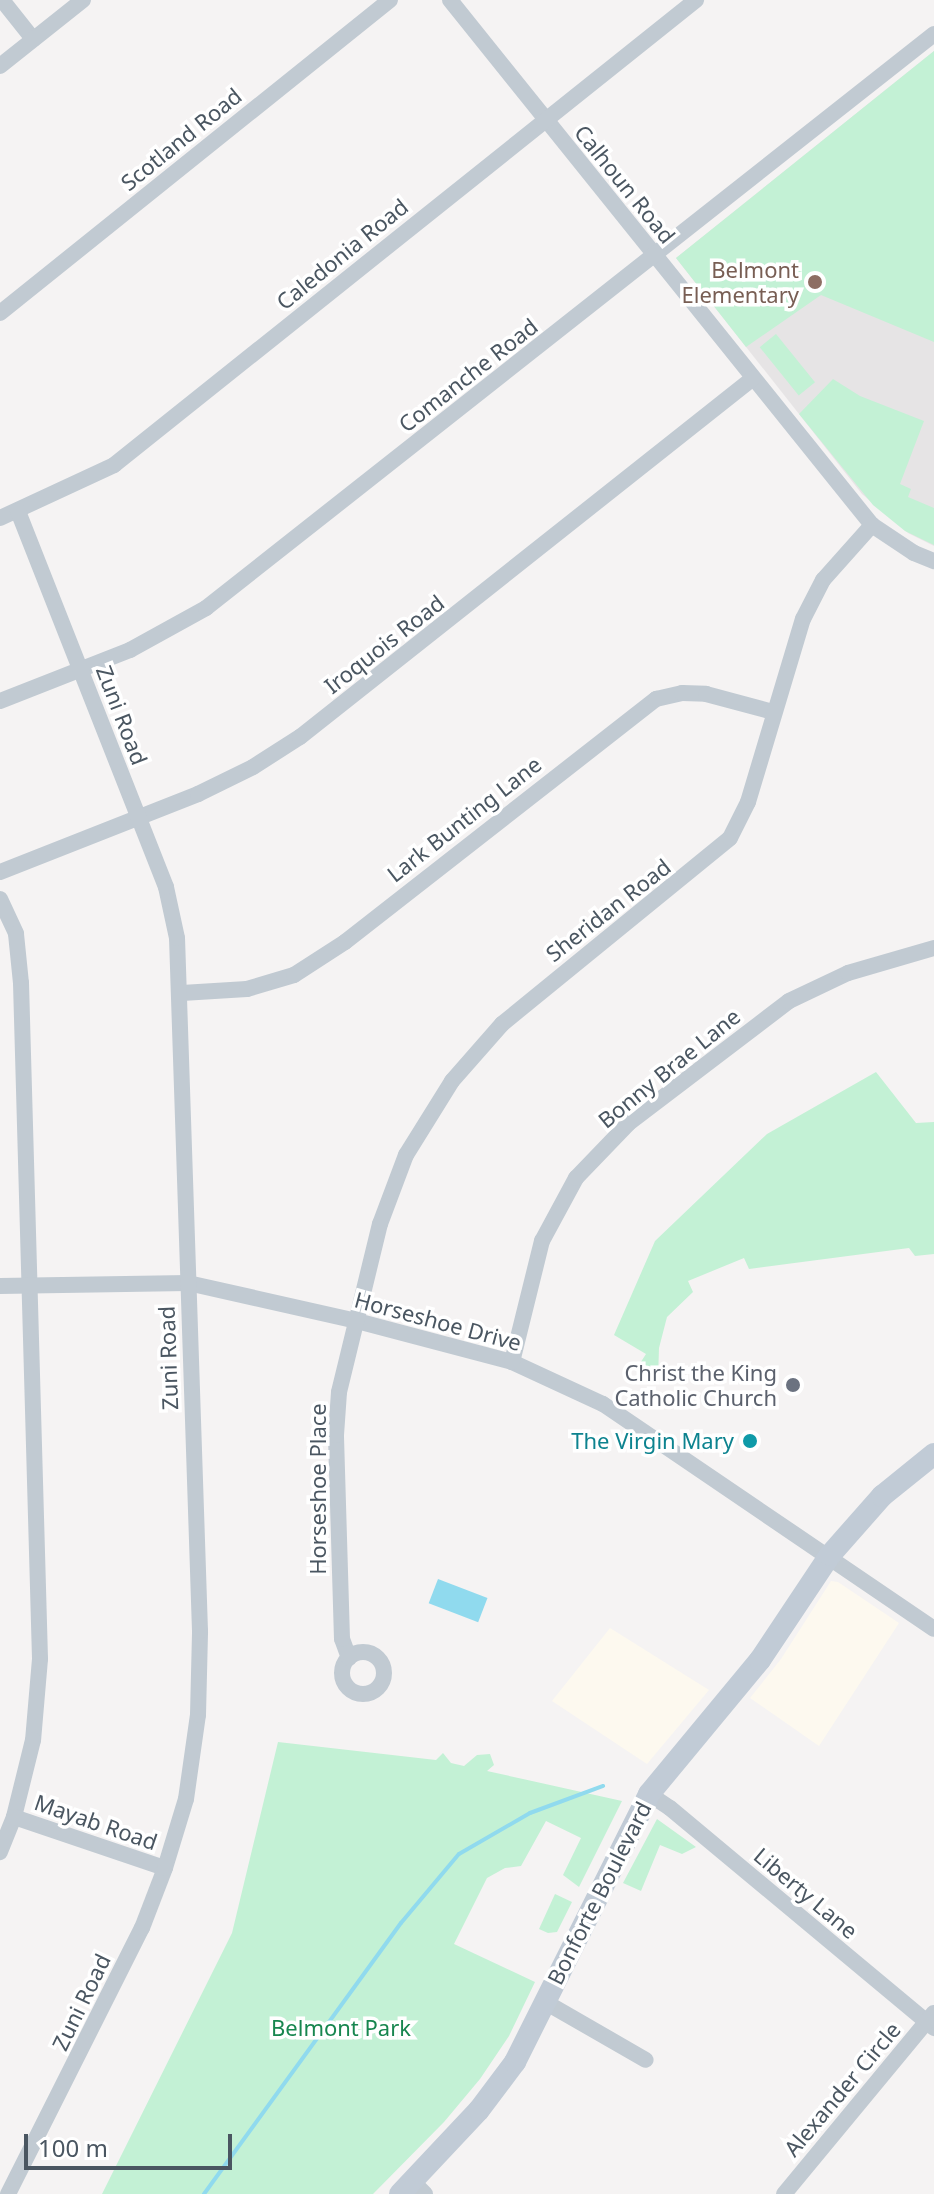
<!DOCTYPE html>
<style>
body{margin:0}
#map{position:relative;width:934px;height:2194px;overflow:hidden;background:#f5f3f3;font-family:"Noto Sans",sans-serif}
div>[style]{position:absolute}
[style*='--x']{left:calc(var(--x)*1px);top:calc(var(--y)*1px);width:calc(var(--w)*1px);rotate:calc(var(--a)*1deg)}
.commercial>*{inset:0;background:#fdf9ef}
.education>*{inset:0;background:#e6e4e5}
.green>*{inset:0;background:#c3f1d5;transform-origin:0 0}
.water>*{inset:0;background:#90daee;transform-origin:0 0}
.stream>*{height:4px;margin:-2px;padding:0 2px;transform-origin:2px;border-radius:2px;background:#90daee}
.street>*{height:16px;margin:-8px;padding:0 8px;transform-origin:8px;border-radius:8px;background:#c1cad2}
.street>.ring{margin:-8px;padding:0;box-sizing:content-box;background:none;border:16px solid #c1cad2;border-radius:50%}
.secondary>*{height:22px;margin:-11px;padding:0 11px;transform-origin:11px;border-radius:11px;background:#c1cbd6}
.dots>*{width:22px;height:22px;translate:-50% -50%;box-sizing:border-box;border:4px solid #fff;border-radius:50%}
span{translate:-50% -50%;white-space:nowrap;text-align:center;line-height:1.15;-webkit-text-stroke:7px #fff;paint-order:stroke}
.street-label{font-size:22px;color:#4a5661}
.education-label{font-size:22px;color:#785e54}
.right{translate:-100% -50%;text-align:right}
.worship-label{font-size:22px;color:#5b616d}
.culture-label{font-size:22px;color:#0d838f}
.park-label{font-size:22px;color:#17864f}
.scale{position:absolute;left:24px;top:2134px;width:208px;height:36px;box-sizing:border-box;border:4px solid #4a5661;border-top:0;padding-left:10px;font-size:24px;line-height:28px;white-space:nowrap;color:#4a5661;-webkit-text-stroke:6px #fff;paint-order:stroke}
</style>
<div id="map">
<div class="commercial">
<i style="clip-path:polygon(831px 1581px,838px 1582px,899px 1623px,819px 1746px,750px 1698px,781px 1659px)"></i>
<i style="clip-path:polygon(610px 1628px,709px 1690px,647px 1764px,552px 1701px)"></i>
</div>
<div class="education">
<i style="clip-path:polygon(934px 51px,934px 546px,908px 533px,862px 494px,676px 258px)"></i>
</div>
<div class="green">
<i style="clip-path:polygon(934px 51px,934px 342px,821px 295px,746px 347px,676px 258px)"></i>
<i style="left:776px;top:334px;width:62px;height:21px;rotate:51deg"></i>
<i style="clip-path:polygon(833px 379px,860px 396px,924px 421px,900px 484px,911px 489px,908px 497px,934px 508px,934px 545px,905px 531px,873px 505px,799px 414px)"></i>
<i style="clip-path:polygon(876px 1072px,916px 1123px,934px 1122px,934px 1254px,915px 1256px,909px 1248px,749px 1269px,744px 1258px,688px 1281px,693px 1292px,667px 1317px,659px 1348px,658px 1379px,637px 1368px,646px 1354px,614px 1335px,655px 1241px,767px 1134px)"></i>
<i style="clip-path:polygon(278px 1742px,436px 1760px,443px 1753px,451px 1763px,464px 1766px,477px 1755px,490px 1754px,494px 1765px,487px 1771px,622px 1801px,579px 1887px,563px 1875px,581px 1838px,546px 1821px,521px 1866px,505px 1868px,487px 1878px,454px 1944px,535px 1982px,509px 2036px,480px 2079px,444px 2122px,373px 2194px,102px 2194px,232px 1933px)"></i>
<i style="clip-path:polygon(657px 1819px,696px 1847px,682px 1854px,660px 1845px,641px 1891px,623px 1883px)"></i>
<i style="clip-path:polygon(555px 1894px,572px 1902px,557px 1932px,548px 1933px,539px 1929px)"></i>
</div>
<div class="water">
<i style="left:438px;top:1579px;width:53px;height:26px;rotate:21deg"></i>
</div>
<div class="stream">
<i style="--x:204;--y:2194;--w:335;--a:-54"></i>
<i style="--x:401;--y:1923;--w:90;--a:-50"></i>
<i style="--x:459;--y:1854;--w:82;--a:-30"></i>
<i style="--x:530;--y:1813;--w:78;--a:-20.3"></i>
</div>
<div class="street">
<i style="--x:2;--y:0;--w:50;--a:51.5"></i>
<i style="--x:450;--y:0;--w:674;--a:51.21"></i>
<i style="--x:872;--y:525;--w:50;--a:33.7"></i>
<i style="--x:914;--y:553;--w:22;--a:22"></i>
<i style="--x:0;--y:66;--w:106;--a:-38.5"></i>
<i style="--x:0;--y:313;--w:500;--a:-38.75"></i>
<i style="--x:0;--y:518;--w:126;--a:-24.9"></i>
<i style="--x:114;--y:465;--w:745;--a:-38.62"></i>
<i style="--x:0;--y:701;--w:140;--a:-21.4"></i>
<i style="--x:130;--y:650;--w:87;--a:-28.9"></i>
<i style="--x:206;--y:608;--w:927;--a:-38.25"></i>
<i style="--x:0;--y:872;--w:213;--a:-21.5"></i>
<i style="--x:198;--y:794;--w:61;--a:-26.1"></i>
<i style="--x:253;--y:767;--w:56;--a:-32.6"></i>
<i style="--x:300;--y:737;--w:577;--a:-38.38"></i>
<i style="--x:0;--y:899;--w:38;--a:65"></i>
<i style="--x:16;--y:934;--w:49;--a:84.2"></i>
<i style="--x:21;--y:983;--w:676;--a:88.39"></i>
<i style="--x:40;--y:1659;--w:81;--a:94.9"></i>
<i style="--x:33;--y:1740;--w:79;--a:103.9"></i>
<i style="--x:14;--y:1817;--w:38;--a:112"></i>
<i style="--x:182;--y:993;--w:65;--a:-3.5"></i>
<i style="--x:247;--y:989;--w:49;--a:-16.6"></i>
<i style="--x:294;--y:975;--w:61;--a:-32.9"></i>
<i style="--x:345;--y:942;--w:395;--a:-38"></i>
<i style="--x:656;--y:699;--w:27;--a:-13"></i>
<i style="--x:682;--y:693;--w:24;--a:2"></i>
<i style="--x:706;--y:694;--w:69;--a:15"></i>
<i style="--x:0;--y:1286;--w:188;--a:-0.9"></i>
<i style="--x:188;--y:1283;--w:173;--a:12.7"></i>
<i style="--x:357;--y:1321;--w:160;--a:14.8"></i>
<i style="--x:512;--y:1362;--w:100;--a:24.8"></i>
<i style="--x:603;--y:1404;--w:400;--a:34.2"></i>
<i style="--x:512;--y:1362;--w:125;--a:-76.1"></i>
<i style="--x:542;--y:1241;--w:72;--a:-61.6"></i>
<i style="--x:576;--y:1178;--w:76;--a:-46.1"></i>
<i style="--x:629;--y:1123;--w:201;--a:-37.3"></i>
<i style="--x:789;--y:1001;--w:65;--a:-25.4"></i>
<i style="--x:848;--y:973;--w:90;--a:-16.2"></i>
<i class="ring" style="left:342px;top:1652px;width:26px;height:26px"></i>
<i style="--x:349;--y:1658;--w:20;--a:-110"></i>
<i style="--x:342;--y:1639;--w:204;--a:-91.7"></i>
<i style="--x:336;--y:1435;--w:43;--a:-86"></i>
<i style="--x:339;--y:1392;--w:173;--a:-76.3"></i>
<i style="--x:380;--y:1224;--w:74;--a:-69.4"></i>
<i style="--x:406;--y:1155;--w:87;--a:-58.1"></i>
<i style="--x:452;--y:1081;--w:76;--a:-48.7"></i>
<i style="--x:502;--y:1024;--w:294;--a:-39.2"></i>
<i style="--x:730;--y:838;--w:40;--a:-63.4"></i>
<i style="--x:748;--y:802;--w:191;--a:-73.3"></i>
<i style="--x:803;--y:619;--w:44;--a:-62.9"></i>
<i style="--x:823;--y:580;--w:74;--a:-48.3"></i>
<i style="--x:649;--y:1794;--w:25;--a:34"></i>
<i style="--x:670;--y:1808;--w:344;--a:39.8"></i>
<i style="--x:14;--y:1817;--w:159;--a:18.7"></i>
<i style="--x:545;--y:2002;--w:116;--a:29.9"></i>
<i style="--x:413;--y:2182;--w:17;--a:45"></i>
<i style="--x:8;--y:2194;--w:298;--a:-63.3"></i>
<i style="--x:142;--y:1928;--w:64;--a:-69"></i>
<i style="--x:165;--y:1868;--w:72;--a:-73.1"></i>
<i style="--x:186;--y:1799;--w:85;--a:-81.9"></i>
<i style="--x:198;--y:1715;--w:84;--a:-88.6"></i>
<i style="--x:200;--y:1631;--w:693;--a:-91.9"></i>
<i style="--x:177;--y:938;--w:52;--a:-102.2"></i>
<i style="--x:166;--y:887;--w:404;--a:-111.5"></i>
<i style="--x:784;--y:2194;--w:235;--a:-50.4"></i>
</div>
<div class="secondary">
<i style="--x:400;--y:2194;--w:115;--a:-46.8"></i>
<i style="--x:479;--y:2110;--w:60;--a:-53.1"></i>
<i style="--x:515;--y:2062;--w:300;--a:-63.4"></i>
<i style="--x:649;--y:1794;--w:174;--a:-50.4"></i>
<i style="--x:760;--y:1660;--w:126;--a:-56.3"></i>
<i style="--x:830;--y:1555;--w:79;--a:-48.6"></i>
<i style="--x:882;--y:1496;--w:67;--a:-38.9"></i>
</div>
<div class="dots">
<i style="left:815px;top:282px;background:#8d6e63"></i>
<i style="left:793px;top:1385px;background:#6b7280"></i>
<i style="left:750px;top:1441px;background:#0f9aa8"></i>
</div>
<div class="street-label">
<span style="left:181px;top:139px;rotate:-39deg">Scotland Road</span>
<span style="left:625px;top:184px;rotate:51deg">Calhoun Road</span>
<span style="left:342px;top:254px;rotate:-39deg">Caledonia Road</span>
<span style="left:468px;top:375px;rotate:-38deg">Comanche Road</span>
<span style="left:384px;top:644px;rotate:-38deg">Iroquois Road</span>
<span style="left:122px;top:715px;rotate:69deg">Zuni Road</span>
<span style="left:464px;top:819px;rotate:-38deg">Lark Bunting Lane</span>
<span style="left:608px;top:910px;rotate:-38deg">Sheridan Road</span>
<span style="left:669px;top:1068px;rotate:-39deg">Bonny Brae Lane</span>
<span style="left:438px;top:1321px;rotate:15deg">Horseshoe Drive</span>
<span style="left:168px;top:1358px;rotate:-92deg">Zuni Road</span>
<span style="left:318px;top:1489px;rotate:-90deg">Horseshoe Place</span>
<span style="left:96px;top:1822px;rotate:19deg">Mayab Road</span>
<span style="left:599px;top:1893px;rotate:-63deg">Bonforte Boulevard</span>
<span style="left:806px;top:1893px;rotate:40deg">Liberty Lane</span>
<span style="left:81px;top:2002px;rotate:-64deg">Zuni Road</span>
<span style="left:842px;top:2089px;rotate:-50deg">Alexander Circle</span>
</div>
<div class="education-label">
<span class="right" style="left:799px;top:282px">Belmont<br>Elementary</span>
</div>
<div class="worship-label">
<span class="right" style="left:777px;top:1385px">Christ the King<br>Catholic Church</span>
</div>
<div class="culture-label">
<span class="right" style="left:734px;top:1441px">The Virgin Mary</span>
</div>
<div class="park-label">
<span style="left:341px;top:2028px">Belmont Park</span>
</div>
<div class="scale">100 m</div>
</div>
